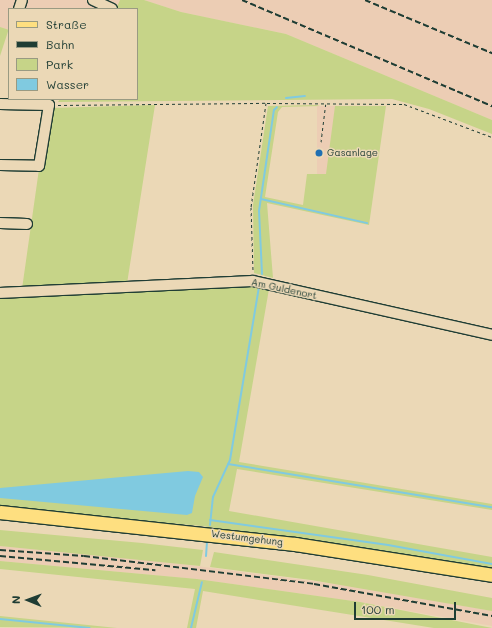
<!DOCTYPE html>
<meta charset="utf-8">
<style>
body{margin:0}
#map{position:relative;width:492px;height:628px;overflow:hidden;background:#ebd8b6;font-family:Mali,sans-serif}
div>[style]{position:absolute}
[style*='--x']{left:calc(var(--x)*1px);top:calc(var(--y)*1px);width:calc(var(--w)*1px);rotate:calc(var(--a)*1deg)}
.built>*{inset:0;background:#eccdb4;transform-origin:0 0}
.green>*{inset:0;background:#c6d488;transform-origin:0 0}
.water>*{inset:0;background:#80cae0}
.stream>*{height:2px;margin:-1px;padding:0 1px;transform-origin:1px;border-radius:1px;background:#80cae0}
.path>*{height:1px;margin-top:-0.5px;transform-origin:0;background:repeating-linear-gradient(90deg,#1f3d34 0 3px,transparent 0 6px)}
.roads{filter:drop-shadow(1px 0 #1f3d34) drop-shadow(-1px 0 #1f3d34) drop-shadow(0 1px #1f3d34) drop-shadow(0 -1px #1f3d34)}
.minor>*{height:10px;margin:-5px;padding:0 5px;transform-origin:5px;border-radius:5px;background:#ebd8b6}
.major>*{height:13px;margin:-6.5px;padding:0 6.5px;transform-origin:6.5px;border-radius:6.5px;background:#fedf80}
.rail>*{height:2px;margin-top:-1px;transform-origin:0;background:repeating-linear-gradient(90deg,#1f3d34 0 6px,transparent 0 9px)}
.dots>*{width:11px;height:11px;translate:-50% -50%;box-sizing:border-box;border:2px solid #ebd8b6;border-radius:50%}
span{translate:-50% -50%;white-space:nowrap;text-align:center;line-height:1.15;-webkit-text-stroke:3px #ebd8b6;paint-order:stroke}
.poi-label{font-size:10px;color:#1f3d34}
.left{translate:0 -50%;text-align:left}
.street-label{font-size:10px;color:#1f3d34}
.legend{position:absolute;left:8px;top:8px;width:130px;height:92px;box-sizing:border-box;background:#ebd8b6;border:1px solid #999a82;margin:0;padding:5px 7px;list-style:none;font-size:12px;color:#1f3d34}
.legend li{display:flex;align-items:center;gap:8px;height:20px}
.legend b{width:20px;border:1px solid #999a82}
.north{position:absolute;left:8px;top:580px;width:40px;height:40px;-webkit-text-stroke:3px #ebd8b6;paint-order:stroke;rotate:271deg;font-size:11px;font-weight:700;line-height:16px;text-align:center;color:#1f3d34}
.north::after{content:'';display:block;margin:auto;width:14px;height:18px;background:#1f3d34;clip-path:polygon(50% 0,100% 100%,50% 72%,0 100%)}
.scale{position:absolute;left:354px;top:602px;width:102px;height:18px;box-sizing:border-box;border:2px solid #1f3d34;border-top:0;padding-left:5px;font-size:12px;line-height:14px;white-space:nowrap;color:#1f3d34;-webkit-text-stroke:3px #ebd8b6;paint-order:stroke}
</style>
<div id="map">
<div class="built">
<i style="clip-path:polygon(0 0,120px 0,116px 9px,9px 9px,9px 30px,0 27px)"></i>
<i style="clip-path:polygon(144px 0,492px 0,492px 120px,286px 34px,181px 12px)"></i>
<i style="left:317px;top:106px;width:18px;height:69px"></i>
<i style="clip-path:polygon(0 546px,135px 558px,358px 587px,492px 611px,492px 626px,360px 602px,197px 579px,0 561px)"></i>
</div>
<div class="green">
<i style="clip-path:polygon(120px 0,144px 0,181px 12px,286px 34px,492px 120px,492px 134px,429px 109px,392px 99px,58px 102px,60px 99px,137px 99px,137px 9px,116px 9px)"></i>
<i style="left:0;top:27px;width:9px;height:61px;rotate:18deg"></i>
<i style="clip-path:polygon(155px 105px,126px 290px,245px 284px,269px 289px,239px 462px,492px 504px,492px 510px,237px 469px,229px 511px,492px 557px,492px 570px,202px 526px,0 508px,0 298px,21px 296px,39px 169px,51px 108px)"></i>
<i style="clip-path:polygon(316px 105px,320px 106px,282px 107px,278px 112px,265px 197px,303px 205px,307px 174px,326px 174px,335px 106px,386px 106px,369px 225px,267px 203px,273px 278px,254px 273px,253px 205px,268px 106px)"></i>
<i style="clip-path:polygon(0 530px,142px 543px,203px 550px,200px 566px,0 546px)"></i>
<i style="clip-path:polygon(214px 552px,368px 575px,492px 598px,492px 611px,311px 580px,210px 567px)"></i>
<i style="clip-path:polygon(0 561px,197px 579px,360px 602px,492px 628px,434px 628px,203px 591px,196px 628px,187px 628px,195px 589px,0 569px)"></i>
<i style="clip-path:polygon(0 616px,117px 628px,0 627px)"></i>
</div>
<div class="water">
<i style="clip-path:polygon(188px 471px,199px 472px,203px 477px,195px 496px,192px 513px,187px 515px,0 498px,0 488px)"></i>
</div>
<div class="stream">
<i style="--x:286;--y:98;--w:19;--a:-6"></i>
<i style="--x:261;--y:199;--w:109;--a:12.8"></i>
<i style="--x:262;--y:274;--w:63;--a:-92.7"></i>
<i style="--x:259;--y:211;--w:102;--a:-81.6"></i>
<i style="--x:274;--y:110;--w:4;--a:-45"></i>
<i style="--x:228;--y:464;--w:267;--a:9.3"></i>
<i style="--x:210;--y:520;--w:180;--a:8"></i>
<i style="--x:388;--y:545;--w:106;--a:10.4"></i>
<i style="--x:210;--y:525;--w:28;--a:-84"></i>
<i style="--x:213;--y:497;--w:41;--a:-65.3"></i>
<i style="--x:230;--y:460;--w:175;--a:-80.5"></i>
<i style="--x:206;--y:556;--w:13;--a:-86"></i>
<i style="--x:0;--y:619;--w:90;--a:5.7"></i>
<i style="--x:191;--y:628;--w:47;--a:-76.6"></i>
</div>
<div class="path">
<i style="--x:267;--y:103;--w:137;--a:0.4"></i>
<i style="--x:404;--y:104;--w:94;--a:20.6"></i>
<i style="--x:58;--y:105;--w:208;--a:-0.6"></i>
<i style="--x:266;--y:103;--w:105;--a:98.2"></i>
<i style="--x:251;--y:207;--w:65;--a:88.2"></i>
<i style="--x:321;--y:142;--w:38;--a:-83"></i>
</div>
<div class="roads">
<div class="minor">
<i style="--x:93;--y:0;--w:21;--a:25"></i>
<i style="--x:19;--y:9;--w:9;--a:-72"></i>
<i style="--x:0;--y:104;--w:49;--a:1.2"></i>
<i style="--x:0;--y:165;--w:39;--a:1"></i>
<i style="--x:39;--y:166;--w:62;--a:-80.7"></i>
<i style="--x:0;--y:223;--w:27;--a:2"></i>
<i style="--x:0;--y:293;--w:253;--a:-2.7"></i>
<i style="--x:253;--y:281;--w:245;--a:12.7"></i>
</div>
<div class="major">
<i style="--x:0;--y:512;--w:297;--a:6.2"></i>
<i style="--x:295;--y:544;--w:199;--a:8.9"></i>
</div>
</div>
<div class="rail">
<i style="--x:242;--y:0;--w:272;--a:23"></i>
<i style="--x:365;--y:0;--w:138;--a:22.7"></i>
<i style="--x:0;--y:550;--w:84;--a:4.1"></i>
<i style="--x:84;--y:556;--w:232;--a:6.9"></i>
<i style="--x:314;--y:584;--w:181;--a:10.2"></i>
<i style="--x:0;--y:556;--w:156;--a:5.2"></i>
</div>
<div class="dots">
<i style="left:319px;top:153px;background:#1f6fb2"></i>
</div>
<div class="poi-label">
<span class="left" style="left:327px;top:153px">Gasanlage</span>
</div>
<div class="street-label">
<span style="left:284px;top:289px;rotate:12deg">Am Guldenort</span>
<span style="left:247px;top:538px;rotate:7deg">Westumgehung</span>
</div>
<ul class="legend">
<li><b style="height:5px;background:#fedf80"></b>Straße</li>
<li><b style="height:5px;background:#1f3d34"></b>Bahn</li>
<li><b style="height:11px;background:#c6d488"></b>Park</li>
<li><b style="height:11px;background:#80cae0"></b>Wasser</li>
</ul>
<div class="north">N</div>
<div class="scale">100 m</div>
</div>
